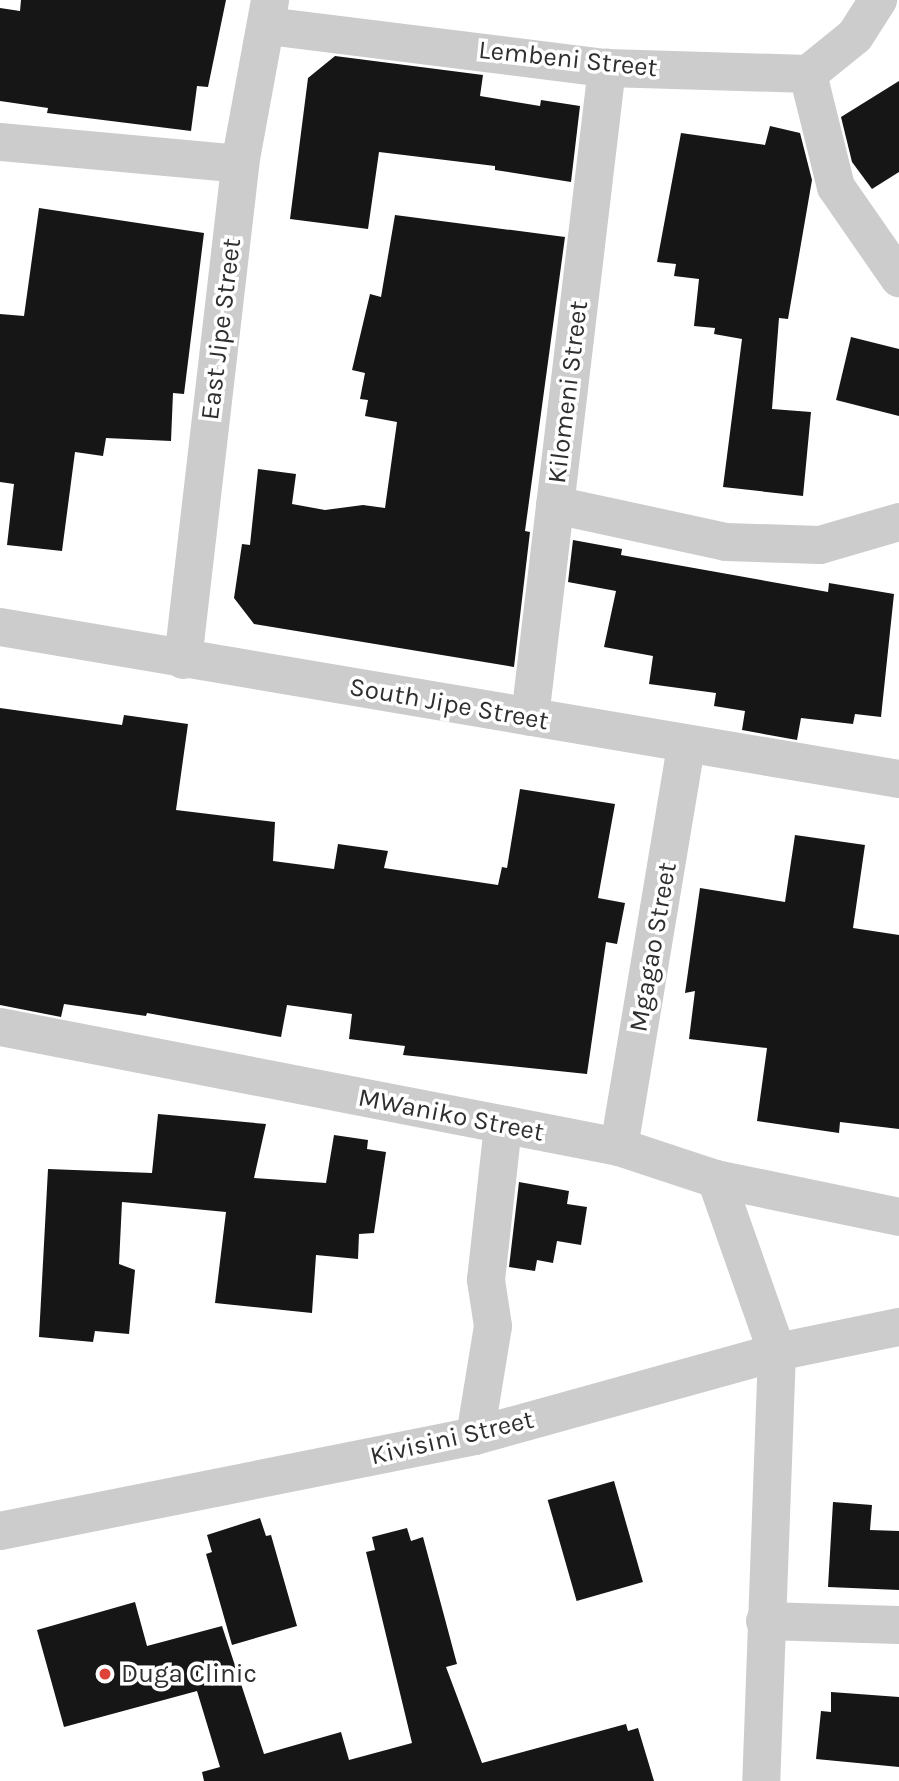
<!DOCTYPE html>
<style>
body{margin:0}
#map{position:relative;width:899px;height:1781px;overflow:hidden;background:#fff;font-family:Karla,sans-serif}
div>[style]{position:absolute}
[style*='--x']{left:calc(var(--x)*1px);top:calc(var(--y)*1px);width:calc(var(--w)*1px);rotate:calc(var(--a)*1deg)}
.building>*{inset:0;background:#161616;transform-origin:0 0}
.minor>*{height:38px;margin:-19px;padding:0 19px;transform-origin:19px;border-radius:19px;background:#ccc}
.dots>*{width:19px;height:19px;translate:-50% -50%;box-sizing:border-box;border:4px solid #fff;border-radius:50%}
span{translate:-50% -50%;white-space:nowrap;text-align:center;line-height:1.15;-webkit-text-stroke:7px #fff;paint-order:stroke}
.street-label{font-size:26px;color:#2f2f2f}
.poi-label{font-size:26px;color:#2f2f2f}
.left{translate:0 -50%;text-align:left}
</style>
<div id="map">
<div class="building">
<i style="clip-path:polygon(21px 0,226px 0,208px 87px,197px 86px,191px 131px,47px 113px,48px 108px,0 101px,0 8px,20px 11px)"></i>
<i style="clip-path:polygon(335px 56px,483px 75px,480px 96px,540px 106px,541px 100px,580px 106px,571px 182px,495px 170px,495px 166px,379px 152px,368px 229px,290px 219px,308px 78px)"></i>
<i style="clip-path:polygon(899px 81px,899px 172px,872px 189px,852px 162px,841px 117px)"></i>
<i style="clip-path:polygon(770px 126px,800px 133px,812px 180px,788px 319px,779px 318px,772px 409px,811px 412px,803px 496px,723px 487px,742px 339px,714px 334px,715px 328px,694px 326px,699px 279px,674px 276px,676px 264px,657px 262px,681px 133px,765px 145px)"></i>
<i style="clip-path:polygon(39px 208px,204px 233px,184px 394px,173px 393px,171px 441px,106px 438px,103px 456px,75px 452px,62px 551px,7px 545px,14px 484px,0 482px,0 314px,24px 316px)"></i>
<i style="clip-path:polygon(395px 215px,565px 237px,525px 531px,530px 532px,514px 667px,254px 624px,234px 598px,242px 544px,250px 545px,258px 469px,296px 474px,292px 504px,325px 510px,363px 505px,385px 508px,397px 422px,365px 416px,368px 400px,360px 399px,365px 373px,352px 370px,370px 294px,381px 297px)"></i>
<i style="clip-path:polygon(851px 337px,899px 349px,899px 416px,836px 400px)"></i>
<i style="clip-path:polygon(573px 540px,622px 549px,621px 555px,828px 592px,829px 583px,894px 594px,881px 717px,855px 714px,853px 724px,801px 718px,797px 740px,742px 730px,745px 711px,714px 706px,716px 693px,649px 684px,653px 656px,604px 647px,616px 591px,568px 582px)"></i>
<i style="clip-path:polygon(0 708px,122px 725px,124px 715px,188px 724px,176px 810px,275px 822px,273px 861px,334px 869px,338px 844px,388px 851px,384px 868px,498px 885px,502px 867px,507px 868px,520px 789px,615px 804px,598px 898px,625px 903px,617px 944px,606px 942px,587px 1074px,403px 1055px,405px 1046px,349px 1039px,352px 1014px,287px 1005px,281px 1037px,147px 1013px,146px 1016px,64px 1004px,61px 1017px,0 1005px)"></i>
<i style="clip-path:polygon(795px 835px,865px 845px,853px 928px,899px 935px,899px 1129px,840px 1122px,839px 1133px,757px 1121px,767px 1048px,689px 1039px,695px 991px,685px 993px,700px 888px,785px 902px)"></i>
<i style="clip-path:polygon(158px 1114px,266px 1124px,254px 1178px,326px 1183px,334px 1135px,368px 1140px,367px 1149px,386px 1152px,374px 1233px,359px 1234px,358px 1259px,316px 1255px,312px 1313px,215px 1303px,226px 1212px,122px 1202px,119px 1264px,135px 1270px,129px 1334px,95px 1331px,93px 1342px,39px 1337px,48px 1169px,152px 1173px)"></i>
<i style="clip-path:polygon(519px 1182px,569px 1191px,567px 1204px,587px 1207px,581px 1245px,557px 1241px,553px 1263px,537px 1260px,535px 1271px,509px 1267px)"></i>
<i style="left:614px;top:1481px;width:105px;height:69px;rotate:74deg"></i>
<i style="clip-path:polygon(833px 1502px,872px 1505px,870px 1530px,899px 1531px,899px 1590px,828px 1587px)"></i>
<i style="clip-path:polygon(260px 1518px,266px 1536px,271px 1535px,297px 1626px,232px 1645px,206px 1554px,212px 1552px,207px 1535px)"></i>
<i style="clip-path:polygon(407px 1528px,411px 1541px,423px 1537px,457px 1664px,446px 1667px,482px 1763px,626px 1724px,628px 1731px,638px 1728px,654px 1781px,204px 1781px,202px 1772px,220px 1767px,197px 1691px,64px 1727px,37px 1630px,135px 1602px,147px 1646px,222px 1626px,264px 1754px,341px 1732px,349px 1760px,412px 1743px,366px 1552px,375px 1550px,372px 1537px)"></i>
<i style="clip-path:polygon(831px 1692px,899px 1697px,899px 1767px,816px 1759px,821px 1711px,831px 1712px)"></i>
</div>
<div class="minor">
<i style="--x:268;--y:26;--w:342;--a:7.1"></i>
<i style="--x:607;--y:68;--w:201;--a:1.7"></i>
<i style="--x:808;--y:74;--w:60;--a:-39"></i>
<i style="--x:855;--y:36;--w:43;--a:-57.4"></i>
<i style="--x:808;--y:74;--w:116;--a:76.1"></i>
<i style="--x:836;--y:187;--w:111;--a:55.3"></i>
<i style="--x:0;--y:142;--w:241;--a:5.2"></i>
<i style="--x:555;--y:505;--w:175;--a:12.2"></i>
<i style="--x:726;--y:542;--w:94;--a:1.8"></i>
<i style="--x:820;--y:545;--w:82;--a:-16.2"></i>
<i style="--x:0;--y:627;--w:912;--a:9.6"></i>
<i style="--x:183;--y:660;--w:499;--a:-83.4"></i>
<i style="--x:240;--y:164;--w:167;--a:-79.6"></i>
<i style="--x:530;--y:717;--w:654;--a:-83.23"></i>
<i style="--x:0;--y:1027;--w:631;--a:10.97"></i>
<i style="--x:619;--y:1147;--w:102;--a:18.3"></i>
<i style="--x:716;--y:1179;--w:187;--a:11.7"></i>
<i style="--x:619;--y:1147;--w:406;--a:-80.5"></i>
<i style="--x:716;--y:1179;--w:183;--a:70.6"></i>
<i style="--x:777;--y:1352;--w:429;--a:92.1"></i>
<i style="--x:475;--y:1436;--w:111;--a:-80.7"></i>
<i style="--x:493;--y:1326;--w:47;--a:-98.7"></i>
<i style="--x:486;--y:1280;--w:155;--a:-83.7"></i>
<i style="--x:0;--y:1531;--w:484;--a:-11.3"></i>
<i style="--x:475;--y:1436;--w:313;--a:-15.5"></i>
<i style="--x:777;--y:1352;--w:125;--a:-11.6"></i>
<i style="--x:765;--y:1621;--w:134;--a:1.7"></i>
</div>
<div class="dots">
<i style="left:105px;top:1674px;background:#de4339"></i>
</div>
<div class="street-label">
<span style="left:568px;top:59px;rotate:6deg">Lembeni Street</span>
<span style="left:221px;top:329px;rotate:-83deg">East Jipe Street</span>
<span style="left:568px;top:392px;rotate:-83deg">Kilomeni Street</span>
<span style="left:449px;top:704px;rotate:10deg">South Jipe Street</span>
<span style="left:653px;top:947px;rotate:-80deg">Mgagao Street</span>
<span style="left:451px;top:1115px;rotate:11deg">MWaniko Street</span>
<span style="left:452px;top:1438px;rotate:-13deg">Kivisini Street</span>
</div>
<div class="poi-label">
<span class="left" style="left:121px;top:1674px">Duga Clinic</span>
</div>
</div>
